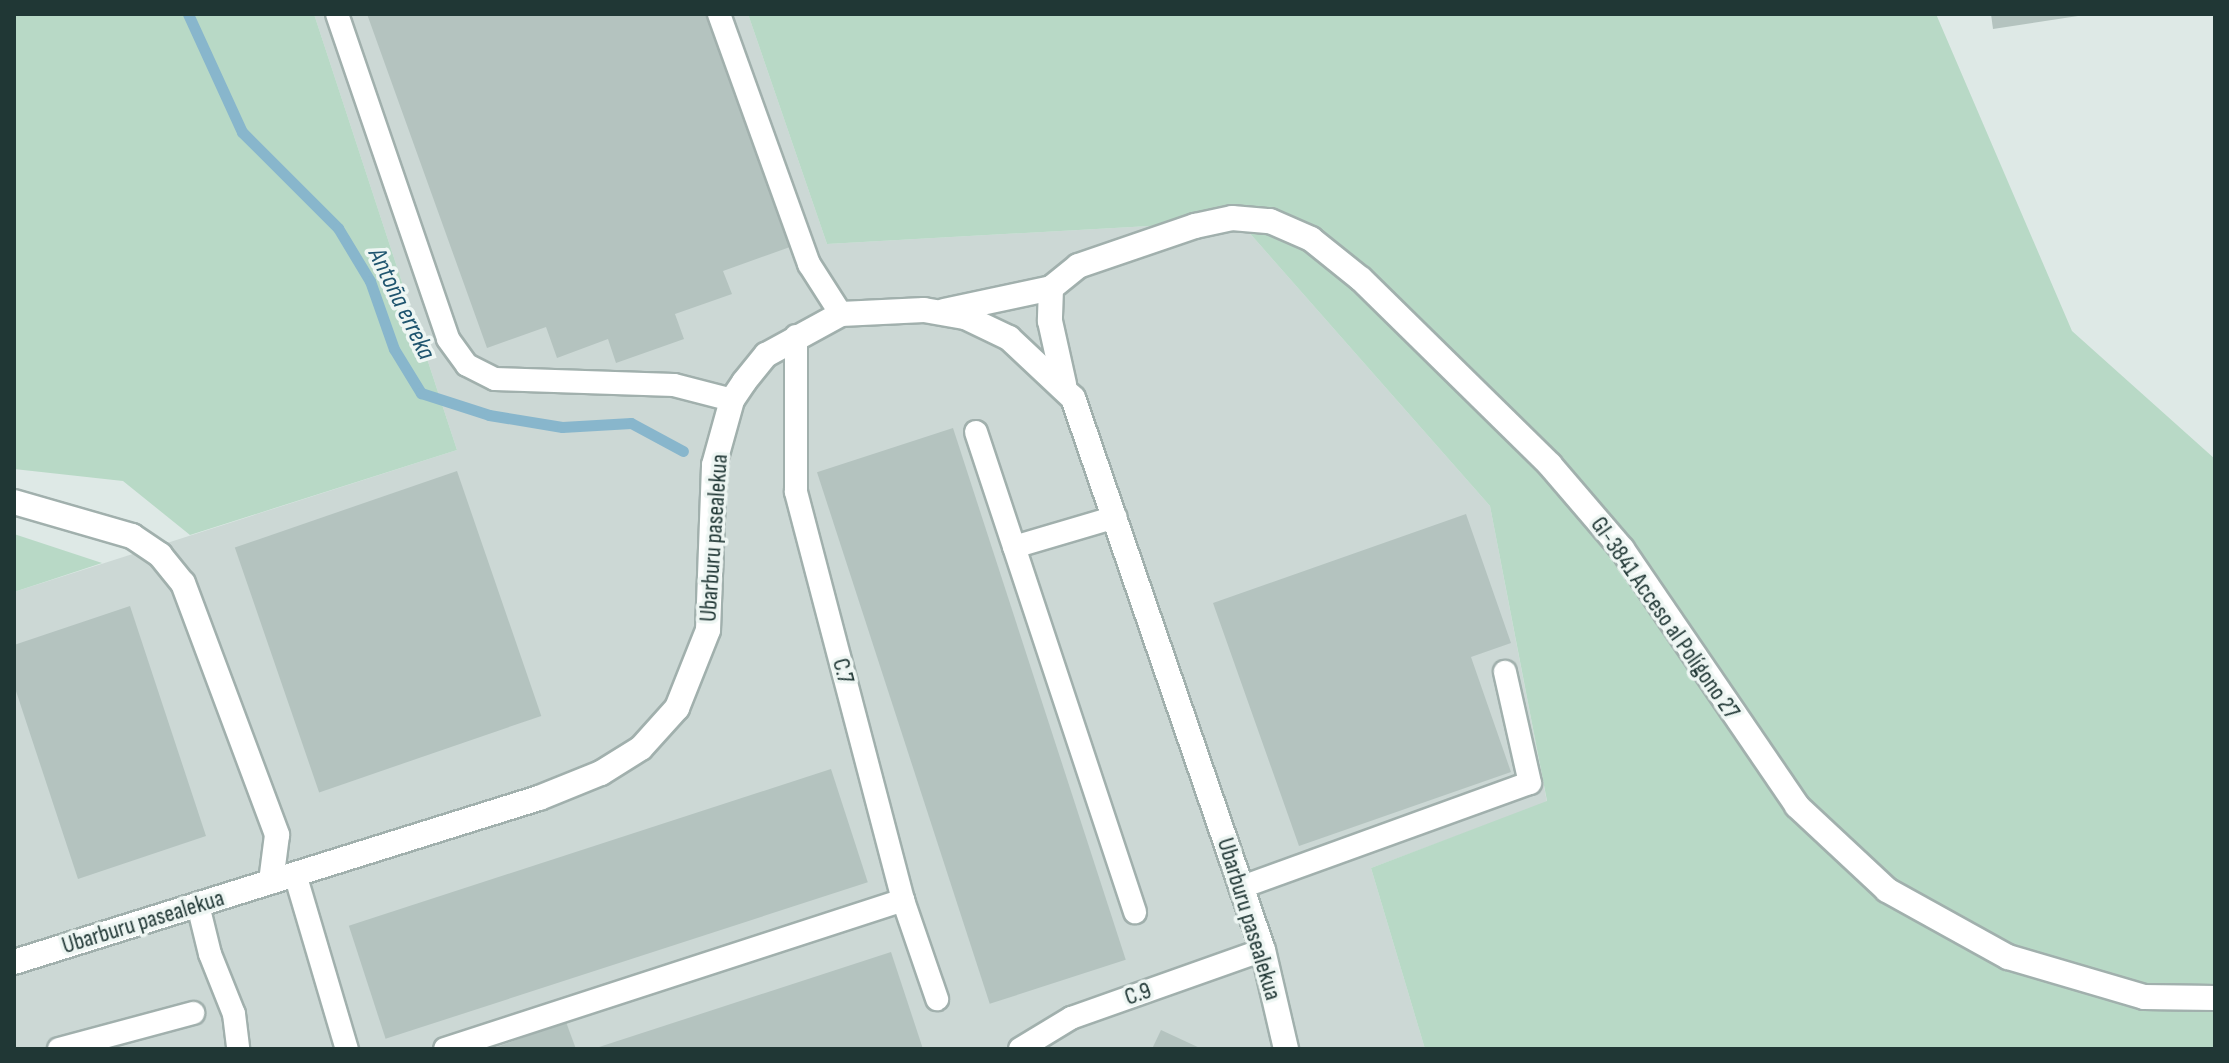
<!DOCTYPE html>
<meta charset="utf-8">
<style>
body{margin:0}
#map{position:relative;width:2229px;height:1063px;overflow:hidden;background:#dee9e6;font-family:"Sofia Sans Condensed",sans-serif}
div>[style]{position:absolute}
[style*='--x']{left:calc(var(--x)*1px);top:calc(var(--y)*1px);width:calc(var(--w)*1px);rotate:calc(var(--a)*1deg)}
.built>*{inset:0;background:#ccd8d5}
.green>*{inset:0;background:#b8d9c6}
.stream>*{height:11px;margin:-5.5px;padding:0 5.5px;transform-origin:5.5px;border-radius:5.5px;background:#88b6cc}
.building>*{inset:0;background:#b4c3bf;transform-origin:0 0}
.roads{filter:drop-shadow(2px 0 #a1b0ad) drop-shadow(-2px 0 #a1b0ad) drop-shadow(0 2px #a1b0ad) drop-shadow(0 -2px #a1b0ad)}
.lane>*{height:22px;margin:-11px;padding:0 11px;transform-origin:11px;border-radius:11px;background:#fff}
.street>*{height:24px;margin:-12px;padding:0 12px;transform-origin:12px;border-radius:12px;background:#fff}
.secondary>*{height:24px;margin:-12px;padding:0 12px;transform-origin:12px;border-radius:12px;background:#fff}
span{translate:-50% -50%;white-space:nowrap;text-align:center;line-height:1.15;-webkit-text-stroke:7px #eef6f3;paint-order:stroke}
.street-label{font-size:24px;color:#203735}
.water-label{font-size:26px;color:#1f556f;font-style:italic}
.frame{position:absolute;inset:0;border:16px solid #203735;pointer-events:none}
</style>
<div id="map">
<div class="built">
<i style="clip-path:polygon(314px 14px,748px 14px,827px 244px,1239px 221px,1490px 506px,1547px 802px,1371px 868px,1425px 1049px,14px 1049px,14px 592px,457px 450px)"></i>
</div>
<div class="green">
<i style="clip-path:polygon(14px 14px,314px 14px,457px 450px,190px 535px,123px 481px,14px 469px)"></i>
<i style="clip-path:polygon(748px 14px,1936px 14px,2072px 331px,2215px 459px,2215px 1049px,1425px 1049px,1371px 868px,1547px 801px,1490px 506px,1239px 221px,827px 244px)"></i>
<i style="clip-path:polygon(14px 534px,102px 563px,14px 592px)"></i>
</div>
<div class="stream">
<i style="--x:188;--y:14;--w:130;--a:65.4"></i>
<i style="--x:242;--y:132;--w:136;--a:45"></i>
<i style="--x:338;--y:228;--w:62;--a:58.9"></i>
<i style="--x:370;--y:281;--w:72;--a:70.6"></i>
<i style="--x:394;--y:349;--w:52;--a:58.5"></i>
<i style="--x:421;--y:393;--w:71;--a:17.9"></i>
<i style="--x:489;--y:415;--w:74;--a:9.3"></i>
<i style="--x:562;--y:427;--w:69;--a:-3.3"></i>
<i style="--x:631;--y:423;--w:59;--a:28.3"></i>
</div>
<div class="building">
<i style="clip-path:polygon(367px 14px,708px 14px,790px 247px,723px 271px,732px 294px,675px 314px,684px 339px,616px 363px,608px 339px,557px 358px,546px 327px,487px 348px)"></i>
<i style="clip-path:polygon(1991px 14px,2078px 14px,2078px 16px,1993px 29px)"></i>
<i style="left:953px;top:428px;width:559px;height:143px;rotate:72deg"></i>
<i style="left:457px;top:471px;width:259px;height:235px;rotate:71deg"></i>
<i style="clip-path:polygon(1466px 514px,1511px 643px,1471px 657px,1511px 772px,1299px 846px,1213px 603px)"></i>
<i style="clip-path:polygon(130px 606px,206px 836px,78px 879px,14px 685px,14px 645px)"></i>
<i style="left:831px;top:769px;width:119px;height:507px;rotate:72deg"></i>
<i style="clip-path:polygon(891px 952px,923px 1049px,596px 1049px,596px 1048px)"></i>
<i style="clip-path:polygon(566px 1022px,576px 1049px,491px 1049px)"></i>
<i style="clip-path:polygon(1161px 1030px,1202px 1049px,1152px 1049px)"></i>
</div>
<div class="roads">
<div class="lane">
<i style="--x:337;--y:14;--w:343;--a:71.1"></i>
<i style="--x:448;--y:339;--w:32;--a:54"></i>
<i style="--x:467;--y:365;--w:31;--a:27"></i>
<i style="--x:495;--y:379;--w:179;--a:1.9"></i>
<i style="--x:674;--y:385;--w:60;--a:14.5"></i>
<i style="--x:719;--y:14;--w:266;--a:70.2"></i>
<i style="--x:809;--y:264;--w:59;--a:57.4"></i>
<i style="--x:796;--y:336;--w:156;--a:90"></i>
<i style="--x:796;--y:492;--w:422;--a:75.3"></i>
<i style="--x:903;--y:900;--w:105;--a:71"></i>
<i style="--x:976;--y:432;--w:506;--a:71.67"></i>
<i style="--x:1014;--y:547;--w:106;--a:-16.4"></i>
<i style="--x:295;--y:874;--w:183;--a:73.5"></i>
<i style="--x:1242;--y:887;--w:306;--a:-19.9"></i>
<i style="--x:1530;--y:783;--w:114;--a:-102.7"></i>
<i style="--x:198;--y:905;--w:50;--a:76.2"></i>
<i style="--x:210;--y:954;--w:65;--a:68.2"></i>
<i style="--x:234;--y:1014;--w:35;--a:83"></i>
<i style="--x:59;--y:1049;--w:139;--a:-15"></i>
<i style="--x:445;--y:1049;--w:482;--a:-18"></i>
<i style="--x:1020;--y:1049;--w:60;--a:-31.3"></i>
<i style="--x:1071;--y:1018;--w:204;--a:-19.5"></i>
</div>
<div class="street">
<i style="--x:14;--y:502;--w:123;--a:16.1"></i>
<i style="--x:132;--y:536;--w:34;--a:34"></i>
<i style="--x:160;--y:555;--w:36;--a:51"></i>
<i style="--x:183;--y:583;--w:269;--a:69.5"></i>
<i style="--x:277;--y:835;--w:47;--a:97.3"></i>
<i style="--x:14;--y:962;--w:550;--a:-17.35"></i>
<i style="--x:539;--y:798;--w:67;--a:-22"></i>
<i style="--x:601;--y:773;--w:47;--a:-32"></i>
<i style="--x:641;--y:748;--w:54;--a:-48"></i>
<i style="--x:677;--y:708;--w:84;--a:-68.3"></i>
<i style="--x:708;--y:630;--w:165;--a:-87.9"></i>
<i style="--x:714;--y:465;--w:67;--a:-74.5"></i>
<i style="--x:732;--y:400;--w:22;--a:-56"></i>
<i style="--x:744;--y:382;--w:35;--a:-51"></i>
<i style="--x:766;--y:355;--w:85;--a:-28.7"></i>
<i style="--x:841;--y:314;--w:83;--a:-2.8"></i>
<i style="--x:924;--y:310;--w:42;--a:9.7"></i>
<i style="--x:965;--y:317;--w:49;--a:25.5"></i>
<i style="--x:1009;--y:338;--w:88;--a:43.2"></i>
<i style="--x:1073;--y:398;--w:584;--a:71.01"></i>
<i style="--x:1263;--y:950;--w:102;--a:76.9"></i>
</div>
<div class="secondary">
<i style="--x:1051;--y:288;--w:35;--a:-39"></i>
<i style="--x:1078;--y:266;--w:124;--a:-18.9"></i>
<i style="--x:1195;--y:226;--w:38;--a:-12"></i>
<i style="--x:1232;--y:218;--w:38;--a:5"></i>
<i style="--x:1270;--y:221;--w:45;--a:23.7"></i>
<i style="--x:1311;--y:239;--w:64;--a:38.7"></i>
<i style="--x:1361;--y:279;--w:265;--a:44.5"></i>
<i style="--x:1550;--y:465;--w:111;--a:49.4"></i>
<i style="--x:1622;--y:549;--w:311;--a:55.7"></i>
<i style="--x:1797;--y:806;--w:123;--a:43"></i>
<i style="--x:1887;--y:890;--w:138;--a:29"></i>
<i style="--x:2008;--y:957;--w:142;--a:16.4"></i>
<i style="--x:2144;--y:997;--w:71;--a:0.8"></i>
<i style="--x:1051;--y:288;--w:33;--a:92"></i>
<i style="--x:1050;--y:321;--w:65;--a:77.5"></i>
<i style="--x:944;--y:311;--w:109;--a:-12.1"></i>
</div>
</div>
<div class="street-label">
<span style="left:714px;top:538px;rotate:-86deg">Ubarburu pasealekua</span>
<span style="left:1665px;top:618px;rotate:55deg">GI-3841 Acceso al Polígono 27</span>
<span style="left:843px;top:671px;rotate:75deg">C.7</span>
<span style="left:1249px;top:919px;rotate:73deg">Ubarburu pasealekua</span>
<span style="left:143px;top:922px;rotate:-17deg">Ubarburu pasealekua</span>
<span style="left:1138px;top:994px;rotate:-19deg">C.9</span>
</div>
<div class="water-label">
<span style="left:401px;top:304px;rotate:64deg">Antoña erreka</span>
</div>
<div class="frame"></div>
</div>
